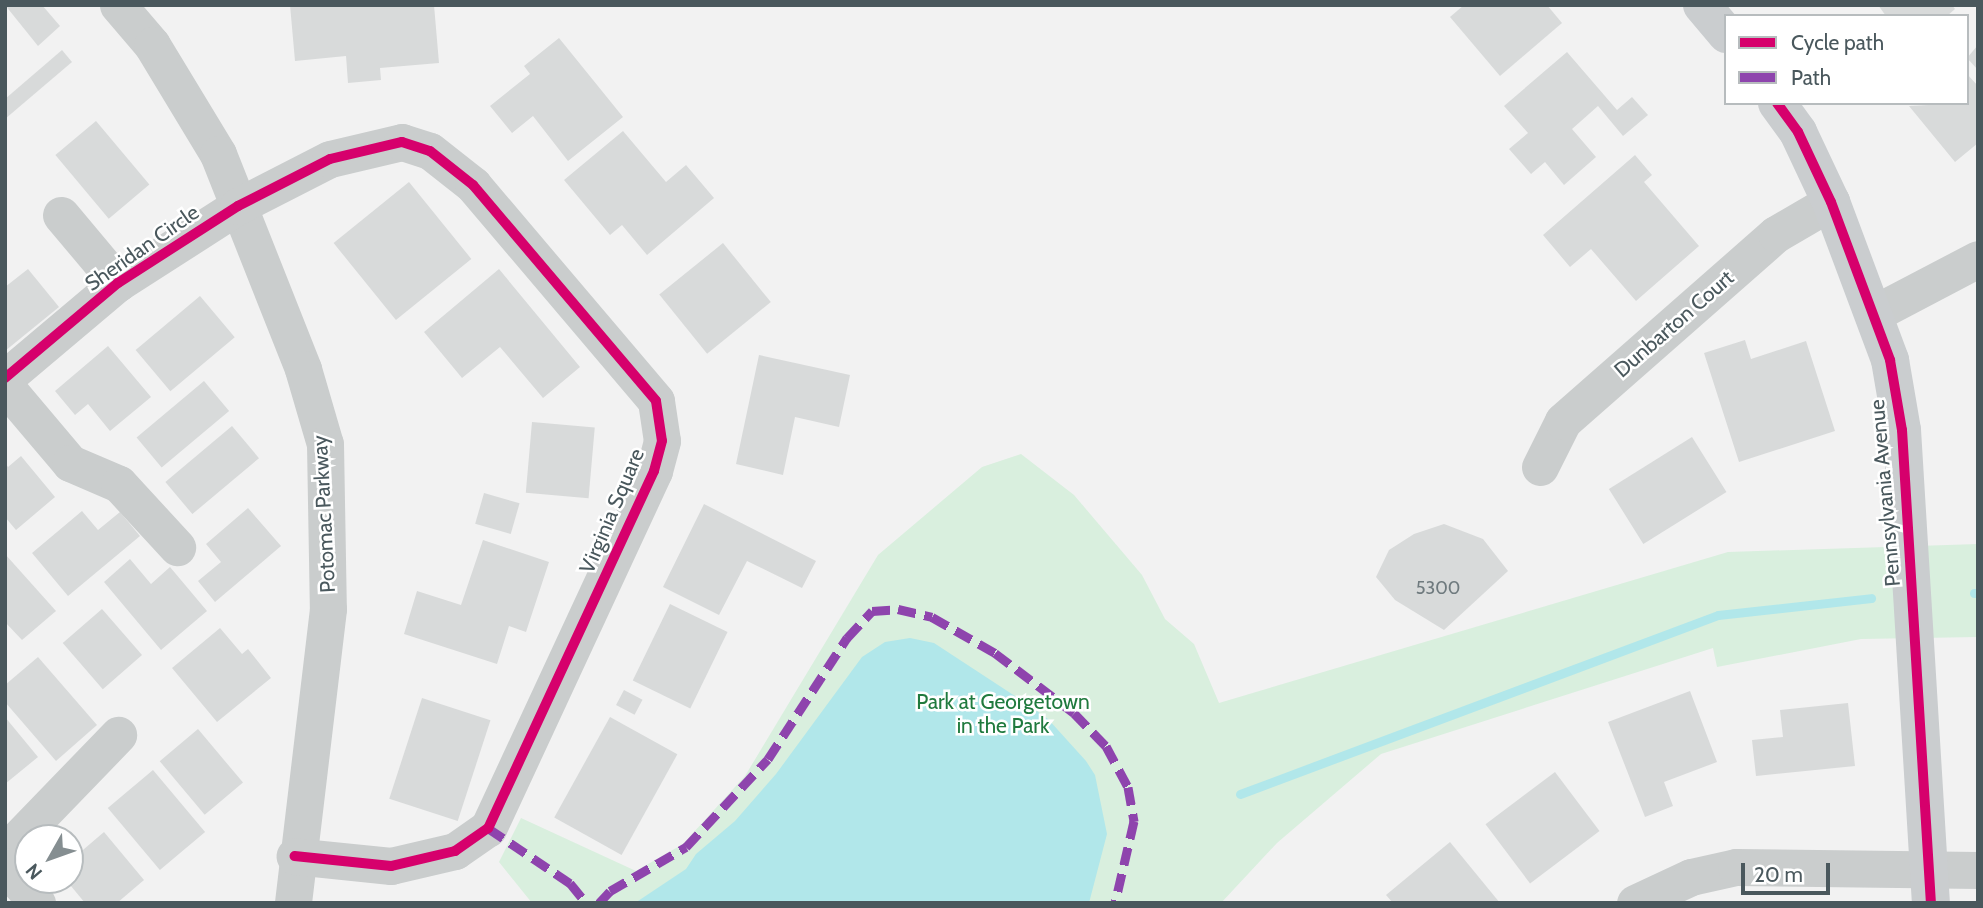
<!DOCTYPE html>
<style>
body{margin:0}
#map{position:relative;width:1983px;height:908px;overflow:hidden;background:#f2f2f2;font-family:Cabin,sans-serif}
div>[style]{position:absolute}
[style*='--x']{left:calc(var(--x)*1px);top:calc(var(--y)*1px);width:calc(var(--w)*1px);rotate:calc(var(--a)*1deg)}
.green>*{inset:0;background:#d9efde}
.water>*{inset:0;background:#b1e7ea}
.stream>*{height:9px;margin:-4.5px;padding:0 4.5px;transform-origin:4.5px;border-radius:4.5px;background:#b1e7ea}
.building>*{inset:0;background:#d8dada;transform-origin:0 0}
.street>*{height:37px;margin:-18.5px;padding:0 18.5px;transform-origin:18.5px;border-radius:18.5px;background:#cacdcd}
.secondary>*{height:38px;margin:-19px;padding:0 19px;transform-origin:19px;border-radius:19px;background:#cacdcf}
.quiet>*{height:9px;margin-top:-4.5px;transform-origin:0;background:repeating-linear-gradient(90deg,#8e44ad 0 18px,transparent 0 27px)}
.cycleway>*{height:10px;margin:-5px;padding:0 5px;transform-origin:5px;border-radius:5px;background:#d6006c}
span{translate:-50% -50%;white-space:nowrap;text-align:center;line-height:1.15;-webkit-text-stroke:5px #fff;paint-order:stroke}
.number-label{font-size:18px;color:#6f7a7e}
.number-label span{-webkit-text-stroke-width:0}
.street-label{font-size:21px;color:#4a585d}
.park-label{font-size:21px;color:#207a3e}
.frame{position:absolute;inset:0;border:7px solid #4a585d;pointer-events:none}
.legend{position:absolute;left:1724px;top:14px;width:245px;height:91px;box-sizing:border-box;background:#fff;border:2px solid #b7bcbe;margin:0;padding:9px 12px;list-style:none;font-size:21px;color:#4a585d}
.legend li{display:flex;align-items:center;gap:14px;height:35px}
.legend b{width:35px;border:2px solid #b7bcbe}
.north{position:absolute;left:14px;top:824px;width:70px;height:70px;box-sizing:border-box;background:#fff;border:2px solid #b7bcbe;border-radius:50%;rotate:230deg;font-size:19px;font-weight:700;line-height:28px;text-align:center;color:#4a585d}
.north::after{content:'';display:block;margin:auto;width:24px;height:32px;background:#858e91;clip-path:polygon(50% 0,100% 100%,50% 72%,0 100%)}
.scale{position:absolute;left:1741px;top:863px;width:89px;height:32px;box-sizing:border-box;border:4px solid #4a585d;border-top:0;padding-left:9px;font-size:21px;line-height:24px;white-space:nowrap;color:#4a585d;-webkit-text-stroke:5px #fff;paint-order:stroke}
</style>
<div id="map">
<div class="green">
<i style="clip-path:polygon(1021px 454px,1074px 495px,1142px 575px,1165px 619px,1194px 644px,1219px 703px,1728px 552px,1978px 544px,1978px 637px,1861px 639px,1717px 667px,1713px 648px,1381px 754px,1277px 843px,1221px 903px,532px 903px,499px 862px,521px 818px,636px 871px,683px 844px,745px 776px,878px 555px,982px 467px)"></i>
</div>
<div class="water">
<i style="clip-path:polygon(910px 638px,934px 643px,1027px 704px,1048px 719px,1086px 761px,1095px 775px,1107px 834px,1089px 903px,635px 903px,686px 869px,696px 854px,735px 821px,776px 774px,862px 657px,885px 642px)"></i>
</div>
<div class="stream">
<i style="--x:1974;--y:593;--w:4;--a:0"></i>
<i style="--x:1240;--y:794;--w:510;--a:-20.53"></i>
<i style="--x:1718;--y:615;--w:154;--a:-6.3"></i>
</div>
<div class="building">
<i style="clip-path:polygon(5px 5px,42px 5px,60px 26px,38px 46px)"></i>
<i style="clip-path:polygon(290px 5px,434px 5px,439px 63px,380px 68px,381px 80px,348px 83px,346px 56px,295px 61px)"></i>
<i style="clip-path:polygon(1464px 5px,1547px 5px,1562px 23px,1500px 76px,1450px 17px)"></i>
<i style="clip-path:polygon(1878px 5px,1952px 5px,1955px 9px,1947px 16px,1886px 16px)"></i>
<i style="clip-path:polygon(559px 38px,623px 117px,568px 161px,533px 116px,512px 133px,490px 106px,530px 74px,524px 66px)"></i>
<i style="clip-path:polygon(1978px 45px,1978px 70px,1967px 58px)"></i>
<i style="clip-path:polygon(62px 50px,72px 62px,5px 119px,5px 99px)"></i>
<i style="clip-path:polygon(1567px 52px,1617px 110px,1632px 97px,1648px 115px,1623px 136px,1598px 106px,1572px 129px,1596px 157px,1564px 185px,1545px 162px,1531px 174px,1509px 149px,1528px 133px,1504px 106px)"></i>
<i style="clip-path:polygon(1967px 74px,1978px 86px,1978px 143px,1955px 162px,1909px 106px,1967px 103px)"></i>
<i style="left:96px;top:121px;width:83px;height:53px;rotate:50deg"></i>
<i style="clip-path:polygon(623px 131px,666px 182px,686px 165px,714px 198px,647px 255px,622px 225px,610px 235px,564px 180px)"></i>
<i style="clip-path:polygon(1635px 155px,1652px 175px,1644px 182px,1699px 246px,1636px 301px,1591px 249px,1570px 267px,1543px 235px)"></i>
<i style="left:409px;top:182px;width:99px;height:97px;rotate:51deg"></i>
<i style="left:723px;top:243px;width:76px;height:82px;rotate:51deg"></i>
<i style="clip-path:polygon(28px 269px,59px 307px,5px 351px,5px 287px)"></i>
<i style="clip-path:polygon(499px 269px,580px 367px,543px 398px,500px 347px,462px 378px,424px 332px)"></i>
<i style="left:200px;top:296px;width:54px;height:84px;rotate:50deg"></i>
<i style="clip-path:polygon(1745px 340px,1751px 359px,1806px 341px,1835px 431px,1739px 462px,1704px 353px)"></i>
<i style="clip-path:polygon(108px 346px,151px 397px,110px 431px,88px 404px,75px 415px,55px 391px)"></i>
<i style="clip-path:polygon(759px 355px,850px 375px,839px 427px,795px 417px,783px 475px,736px 464px)"></i>
<i style="left:204px;top:381px;width:39px;height:88px;rotate:50deg"></i>
<i style="left:532px;top:422px;width:63px;height:71px;rotate:5deg"></i>
<i style="left:232px;top:426px;width:42px;height:87px;rotate:50deg"></i>
<i style="left:1692px;top:437px;width:65px;height:98px;rotate:58deg"></i>
<i style="clip-path:polygon(21px 456px,55px 497px,16px 530px,5px 517px,5px 463px,8px 467px)"></i>
<i style="left:484px;top:493px;width:37px;height:32px;rotate:16deg"></i>
<i style="clip-path:polygon(704px 504px,816px 561px,802px 588px,747px 561px,719px 615px,663px 587px)"></i>
<i style="clip-path:polygon(248px 508px,281px 546px,215px 602px,198px 581px,221px 562px,206px 544px)"></i>
<i style="clip-path:polygon(82px 511px,98px 530px,120px 512px,140px 536px,68px 596px,32px 553px)"></i>
<i style="clip-path:polygon(1444px 524px,1483px 539px,1508px 571px,1444px 630px,1395px 600px,1376px 577px,1389px 550px,1414px 534px)"></i>
<i style="clip-path:polygon(483px 540px,549px 562px,526px 632px,509px 626px,497px 664px,404px 634px,417px 591px,461px 605px)"></i>
<i style="clip-path:polygon(5px 554px,56px 611px,22px 640px,5px 622px)"></i>
<i style="clip-path:polygon(130px 559px,151px 584px,170px 567px,207px 611px,161px 650px,104px 582px)"></i>
<i style="left:670px;top:604px;width:64px;height:85px;rotate:26deg"></i>
<i style="left:102px;top:609px;width:61px;height:52px;rotate:49deg"></i>
<i style="clip-path:polygon(220px 628px,242px 654px,248px 649px,271px 678px,217px 722px,172px 668px)"></i>
<i style="clip-path:polygon(38px 657px,97px 725px,56px 761px,5px 702px,5px 685px)"></i>
<i style="left:624px;top:690px;width:21px;height:17px;rotate:28deg"></i>
<i style="clip-path:polygon(1690px 691px,1717px 762px,1664px 782px,1673px 806px,1645px 817px,1608px 722px)"></i>
<i style="left:422px;top:698px;width:72px;height:106px;rotate:18deg"></i>
<i style="clip-path:polygon(1848px 703px,1855px 766px,1756px 776px,1752px 740px,1783px 737px,1780px 710px)"></i>
<i style="clip-path:polygon(5px 717px,38px 757px,5px 784px)"></i>
<i style="left:610px;top:717px;width:77px;height:115px;rotate:29deg"></i>
<i style="left:198px;top:729px;width:70px;height:50px;rotate:50deg"></i>
<i style="left:153px;top:770px;width:81px;height:59px;rotate:50deg"></i>
<i style="left:1555px;top:772px;width:74px;height:87px;rotate:53deg"></i>
<i style="clip-path:polygon(104px 832px,144px 880px,117px 903px,85px 903px,66px 880px,70px 880px,74px 865px,70px 861px)"></i>
<i style="clip-path:polygon(1450px 842px,1500px 903px,1393px 903px,1386px 895px)"></i>
</div>
<div class="street">
<i style="--x:118;--y:5;--w:52;--a:49.6"></i>
<i style="--x:152;--y:45;--w:127;--a:58.8"></i>
<i style="--x:218;--y:154;--w:231;--a:68.4"></i>
<i style="--x:303;--y:369;--w:78;--a:73.7"></i>
<i style="--x:325;--y:444;--w:165;--a:89"></i>
<i style="--x:328;--y:609;--w:296;--a:96.8"></i>
<i style="--x:61;--y:215;--w:89;--a:50"></i>
<i style="--x:1875;--y:313;--w:116;--a:-27.7"></i>
<i style="--x:5;--y:378;--w:148;--a:-40.1"></i>
<i style="--x:118;--y:283;--w:143;--a:-32.7"></i>
<i style="--x:238;--y:206;--w:103;--a:-27.1"></i>
<i style="--x:330;--y:159;--w:74;--a:-13.3"></i>
<i style="--x:402;--y:142;--w:29;--a:18"></i>
<i style="--x:430;--y:151;--w:55;--a:38.3"></i>
<i style="--x:473;--y:185;--w:283;--a:49.7"></i>
<i style="--x:656;--y:401;--w:40;--a:81.5"></i>
<i style="--x:662;--y:441;--w:31;--a:105"></i>
<i style="--x:654;--y:471;--w:394;--a:114.9"></i>
<i style="--x:488;--y:828;--w:40;--a:145.1"></i>
<i style="--x:455;--y:851;--w:66;--a:166.8"></i>
<i style="--x:391;--y:866;--w:97;--a:-174.1"></i>
<i style="--x:5;--y:386;--w:101;--a:49.8"></i>
<i style="--x:70;--y:463;--w:53;--a:23.2"></i>
<i style="--x:119;--y:484;--w:86;--a:47.4"></i>
<i style="--x:1540;--y:467;--w:51;--a:-63.4"></i>
<i style="--x:1563;--y:421;--w:283;--a:-41.3"></i>
<i style="--x:1776;--y:234;--w:64;--a:-30.2"></i>
<i style="--x:5;--y:852;--w:163;--a:-46"></i>
<i style="--x:5;--y:866;--w:49;--a:49.1"></i>
<i style="--x:1635;--y:903;--w:62;--a:-24.9"></i>
<i style="--x:1691;--y:877;--w:46;--a:-12.5"></i>
<i style="--x:1736;--y:867;--w:242;--a:0.7"></i>
</div>
<div class="secondary">
<i style="--x:1702;--y:5;--w:38;--a:50"></i>
<i style="--x:1777;--y:103;--w:36;--a:54"></i>
<i style="--x:1798;--y:132;--w:77;--a:64.8"></i>
<i style="--x:1831;--y:202;--w:169;--a:69.5"></i>
<i style="--x:1890;--y:360;--w:71;--a:80.3"></i>
<i style="--x:1902;--y:430;--w:474;--a:86.5"></i>
</div>
<div class="quiet">
<i style="--x:488;--y:828;--w:99;--a:33.9"></i>
<i style="--x:570;--y:883;--w:26;--a:51"></i>
<i style="--x:599;--y:903;--w:16;--a:-47"></i>
<i style="--x:610;--y:891;--w:88;--a:-30.1"></i>
<i style="--x:686;--y:847;--w:120;--a:-47"></i>
<i style="--x:768;--y:759;--w:145;--a:-56.9"></i>
<i style="--x:847;--y:638;--w:37;--a:-47"></i>
<i style="--x:872;--y:611;--w:26;--a:-4"></i>
<i style="--x:898;--y:609;--w:35;--a:13"></i>
<i style="--x:932;--y:617;--w:73;--a:29.7"></i>
<i style="--x:995;--y:653;--w:99;--a:37.2"></i>
<i style="--x:1074;--y:713;--w:46;--a:45.9"></i>
<i style="--x:1106;--y:746;--w:47;--a:61.8"></i>
<i style="--x:1128;--y:787;--w:35;--a:80"></i>
<i style="--x:1134;--y:821;--w:84;--a:103"></i>
</div>
<div class="cycleway">
<i style="--x:1777;--y:103;--w:36;--a:54"></i>
<i style="--x:1798;--y:132;--w:77;--a:64.8"></i>
<i style="--x:1831;--y:202;--w:169;--a:69.5"></i>
<i style="--x:1890;--y:360;--w:71;--a:80.3"></i>
<i style="--x:1902;--y:430;--w:474;--a:86.5"></i>
<i style="--x:5;--y:378;--w:148;--a:-40.1"></i>
<i style="--x:118;--y:283;--w:143;--a:-32.7"></i>
<i style="--x:238;--y:206;--w:103;--a:-27.1"></i>
<i style="--x:330;--y:159;--w:74;--a:-13.3"></i>
<i style="--x:402;--y:142;--w:29;--a:18"></i>
<i style="--x:430;--y:151;--w:55;--a:38.3"></i>
<i style="--x:473;--y:185;--w:283;--a:49.7"></i>
<i style="--x:656;--y:401;--w:40;--a:81.5"></i>
<i style="--x:662;--y:441;--w:31;--a:105"></i>
<i style="--x:654;--y:471;--w:394;--a:114.9"></i>
<i style="--x:488;--y:828;--w:40;--a:145.1"></i>
<i style="--x:455;--y:851;--w:66;--a:166.8"></i>
<i style="--x:391;--y:866;--w:97;--a:-174.1"></i>
</div>
<div class="number-label">
<span style="left:1438px;top:588px">5300</span>
</div>
<div class="street-label">
<span style="left:142px;top:248px;rotate:-35deg">Sheridan Circle</span>
<span style="left:1674px;top:324px;rotate:-41deg">Dunbarton Court</span>
<span style="left:1885px;top:493px;rotate:-95deg">Pennsylvania Avenue</span>
<span style="left:612px;top:511px;rotate:-67deg">Virginia Square</span>
<span style="left:324px;top:514px;rotate:-93deg">Potomac Parkway</span>
</div>
<div class="park-label">
<span style="left:1003px;top:714px">Park at Georgetown<br>in the Park</span>
</div>
<div class="frame"></div>
<ul class="legend">
<li><b style="height:9px;background:#d6006c"></b>Cycle path</li>
<li><b style="height:9px;background:#8e44ad"></b>Path</li>
</ul>
<div class="north">N</div>
<div class="scale">20 m</div>
</div>
